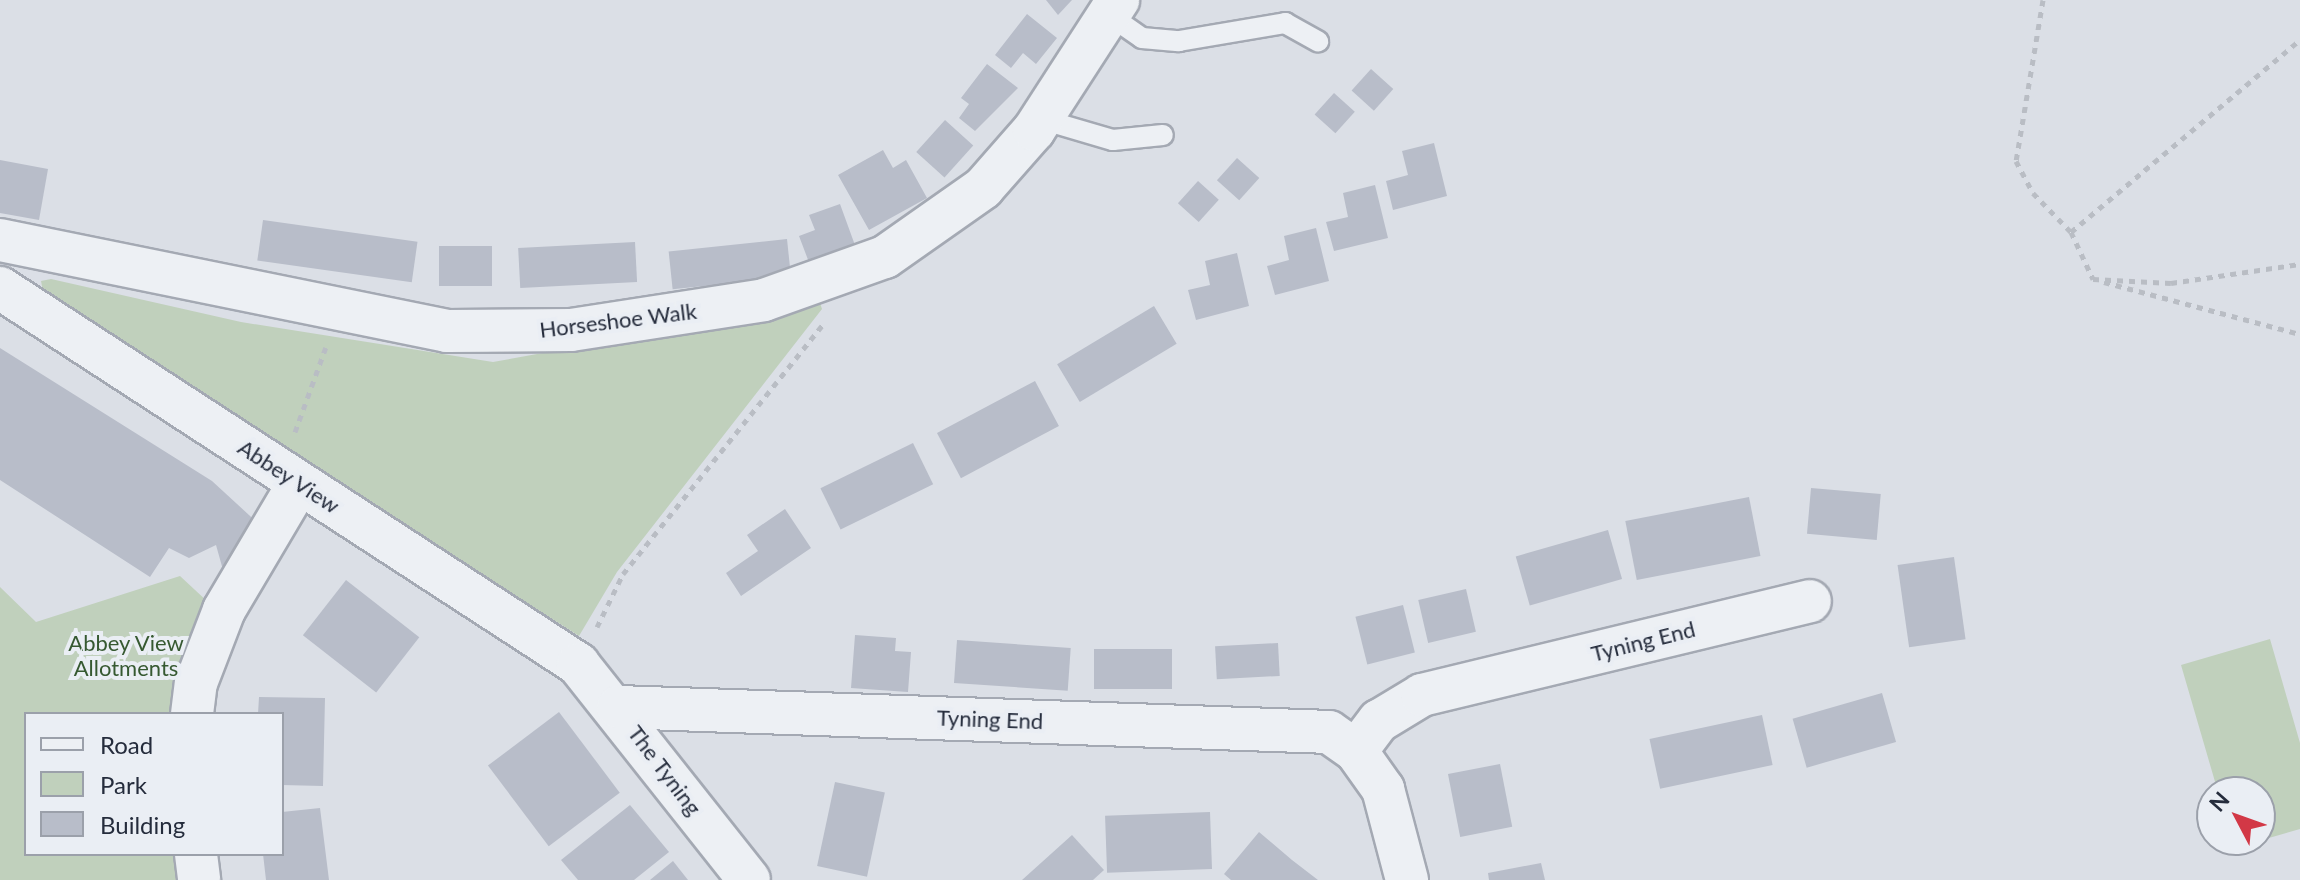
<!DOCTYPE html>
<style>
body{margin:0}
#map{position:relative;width:2300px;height:880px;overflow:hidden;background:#dbdfe6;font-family:Lato,sans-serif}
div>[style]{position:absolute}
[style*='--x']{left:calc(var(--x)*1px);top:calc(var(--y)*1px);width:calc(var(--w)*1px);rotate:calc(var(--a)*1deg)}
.green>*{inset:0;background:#c0d0bc}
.building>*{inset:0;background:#b8bdc9;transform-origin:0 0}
.path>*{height:5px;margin-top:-2.5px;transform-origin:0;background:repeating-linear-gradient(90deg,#b9bdc4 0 6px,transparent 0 12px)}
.roads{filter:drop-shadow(2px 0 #a4a9b3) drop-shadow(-2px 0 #a4a9b3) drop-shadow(0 2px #a4a9b3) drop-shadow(0 -2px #a4a9b3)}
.lane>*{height:20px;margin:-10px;padding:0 10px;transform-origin:10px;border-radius:10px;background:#edf0f4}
.street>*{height:42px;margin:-21px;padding:0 21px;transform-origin:21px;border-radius:21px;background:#edf0f4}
span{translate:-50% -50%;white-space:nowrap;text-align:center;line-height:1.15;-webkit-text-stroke:8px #eaeef4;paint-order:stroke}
.street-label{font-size:22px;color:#252c3c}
.park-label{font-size:22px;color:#365931}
.legend{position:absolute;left:24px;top:712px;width:260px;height:144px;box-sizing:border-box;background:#eaeef4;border:2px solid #9ba0aa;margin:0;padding:10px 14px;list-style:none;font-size:24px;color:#252c3c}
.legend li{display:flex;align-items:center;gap:16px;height:40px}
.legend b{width:40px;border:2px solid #9ba0aa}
.north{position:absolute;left:2196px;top:776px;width:80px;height:80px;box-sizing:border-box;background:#eaeef4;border:2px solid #9ba0aa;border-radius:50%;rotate:311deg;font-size:22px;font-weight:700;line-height:32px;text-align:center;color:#252c3c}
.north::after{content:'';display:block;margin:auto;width:28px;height:36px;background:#d23846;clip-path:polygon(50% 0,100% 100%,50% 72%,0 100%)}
</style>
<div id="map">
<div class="green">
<i style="clip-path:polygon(51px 279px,241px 322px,493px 362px,820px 303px,822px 309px,617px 572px,579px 636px,44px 296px,41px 281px)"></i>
<i style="clip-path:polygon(180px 576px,209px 603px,176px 714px,26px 714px,26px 854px,177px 854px,180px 880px,0 880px,0 587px,36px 622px)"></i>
<i style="clip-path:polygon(2270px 639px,2300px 743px,2300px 829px,2234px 848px,2232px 840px,2260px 840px,2260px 792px,2218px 792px,2181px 665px)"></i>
</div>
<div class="building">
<i style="clip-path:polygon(1046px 0,1072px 0,1058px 15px)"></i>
<i style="clip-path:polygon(1027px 14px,1057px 38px,1036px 64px,1023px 53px,1011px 68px,995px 55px)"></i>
<i style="clip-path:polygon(987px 64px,1018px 88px,975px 131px,959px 118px,969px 104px,961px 98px)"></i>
<i style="left:1371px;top:69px;width:30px;height:29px;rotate:42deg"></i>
<i style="left:1334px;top:93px;width:28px;height:29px;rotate:42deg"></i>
<i style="left:945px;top:120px;width:38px;height:43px;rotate:42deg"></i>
<i style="clip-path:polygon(1434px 143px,1447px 196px,1393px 210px,1386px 181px,1408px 175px,1402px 151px)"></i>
<i style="clip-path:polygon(883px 150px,893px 168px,906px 160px,927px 198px,869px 230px,838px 175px)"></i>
<i style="left:1237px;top:158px;width:30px;height:30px;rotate:42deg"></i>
<i style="clip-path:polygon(0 160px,48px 169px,39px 220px,0 213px)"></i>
<i style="left:1198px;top:181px;width:28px;height:30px;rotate:42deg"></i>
<i style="clip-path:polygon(1375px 185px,1388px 238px,1334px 251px,1326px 222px,1348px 217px,1343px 193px)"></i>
<i style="clip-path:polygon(840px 204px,856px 248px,810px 265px,799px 236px,815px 230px,809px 215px)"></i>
<i style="left:263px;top:220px;width:156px;height:41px;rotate:8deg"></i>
<i style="clip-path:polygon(1316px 228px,1329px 281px,1275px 295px,1267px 266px,1289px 260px,1284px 236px)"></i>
<i style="left:787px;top:239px;width:38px;height:119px;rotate:84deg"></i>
<i style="left:635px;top:242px;width:40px;height:117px;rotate:87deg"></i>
<i style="left:439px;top:246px;width:53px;height:40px"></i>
<i style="clip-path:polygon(1237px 253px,1249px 306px,1196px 320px,1188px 290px,1210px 285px,1205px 261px)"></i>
<i style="left:1154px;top:306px;width:44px;height:113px;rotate:59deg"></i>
<i style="clip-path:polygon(0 348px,212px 481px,261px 526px,242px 537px,253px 561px,223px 570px,216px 545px,189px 558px,169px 548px,150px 577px,0 480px)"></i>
<i style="left:1035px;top:381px;width:51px;height:111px;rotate:62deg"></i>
<i style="left:913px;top:443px;width:46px;height:103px;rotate:64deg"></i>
<i style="left:1811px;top:488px;width:70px;height:46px;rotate:5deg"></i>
<i style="left:1749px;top:497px;width:60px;height:126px;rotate:79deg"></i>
<i style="clip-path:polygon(785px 509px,811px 548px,741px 596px,726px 573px,758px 551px,747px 535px)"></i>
<i style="left:1608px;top:530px;width:51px;height:96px;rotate:74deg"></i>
<i style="left:1954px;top:557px;width:83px;height:57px;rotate:82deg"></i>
<i style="left:346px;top:580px;width:93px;height:70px;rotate:38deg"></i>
<i style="left:1466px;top:589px;width:44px;height:49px;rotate:77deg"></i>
<i style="left:1403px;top:605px;width:49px;height:49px;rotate:76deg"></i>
<i style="clip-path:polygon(855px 635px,896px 638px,895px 651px,911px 652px,908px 692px,851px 688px)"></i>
<i style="left:957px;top:640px;width:114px;height:43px;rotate:4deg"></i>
<i style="left:1278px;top:643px;width:33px;height:63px;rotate:87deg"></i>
<i style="left:1172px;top:649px;width:40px;height:78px;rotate:90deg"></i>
<i style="left:1882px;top:693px;width:51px;height:93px;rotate:74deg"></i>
<i style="clip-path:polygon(259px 697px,325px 698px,323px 786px,282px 785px,282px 714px,258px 714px)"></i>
<i style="left:559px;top:712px;width:101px;height:89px;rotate:53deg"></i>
<i style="left:1762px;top:715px;width:51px;height:115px;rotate:78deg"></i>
<i style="left:1500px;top:764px;width:64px;height:53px;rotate:79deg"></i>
<i style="left:835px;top:782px;width:51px;height:86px;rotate:12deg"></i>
<i style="clip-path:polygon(630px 805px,669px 852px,634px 880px,578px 880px,561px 860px)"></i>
<i style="clip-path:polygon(320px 808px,329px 880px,266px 880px,263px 854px,282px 854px,282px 812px)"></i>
<i style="left:1210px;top:812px;width:57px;height:105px;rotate:88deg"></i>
<i style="clip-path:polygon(1259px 832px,1292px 860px,1318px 880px,1231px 880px,1224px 874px)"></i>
<i style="clip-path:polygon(1072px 835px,1104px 870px,1093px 880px,1022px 880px)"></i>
<i style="clip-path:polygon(673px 861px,688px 880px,650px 880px)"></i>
<i style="clip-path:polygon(1541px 863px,1545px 880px,1489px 880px,1488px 873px)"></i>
</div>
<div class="path">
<i style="--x:2043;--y:0;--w:163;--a:99.5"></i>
<i style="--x:2016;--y:161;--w:36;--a:62"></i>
<i style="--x:2033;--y:193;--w:54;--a:45.7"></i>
<i style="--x:2071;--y:232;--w:52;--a:64.9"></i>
<i style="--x:2093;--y:279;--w:78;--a:2.9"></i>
<i style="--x:2171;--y:283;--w:130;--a:-8.4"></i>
<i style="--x:2071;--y:232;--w:299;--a:-40"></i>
<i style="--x:2104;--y:282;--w:203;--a:14.9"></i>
<i style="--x:295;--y:432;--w:90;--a:-70"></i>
<i style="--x:597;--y:627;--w:59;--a:-63.9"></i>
<i style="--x:623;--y:574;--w:323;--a:-51.3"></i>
</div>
<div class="roads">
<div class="lane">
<i style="--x:1109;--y:15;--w:40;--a:34.9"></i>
<i style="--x:1142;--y:38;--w:37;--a:5"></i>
<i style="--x:1179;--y:41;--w:108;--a:-9.6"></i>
<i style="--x:1285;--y:23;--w:38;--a:29"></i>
<i style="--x:1041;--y:119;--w:75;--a:16.3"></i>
<i style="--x:1113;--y:140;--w:50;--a:-5.7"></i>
</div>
<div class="street">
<i style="--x:0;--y:240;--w:456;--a:11.5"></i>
<i style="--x:447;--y:331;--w:124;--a:-0.5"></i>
<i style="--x:571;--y:330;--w:195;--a:-8.8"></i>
<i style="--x:764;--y:300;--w:128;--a:-19.6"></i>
<i style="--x:885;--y:257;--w:120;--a:-35.1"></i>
<i style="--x:983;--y:188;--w:77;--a:-48.7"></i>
<i style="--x:1034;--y:130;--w:155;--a:-57.1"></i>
<i style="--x:0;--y:288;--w:690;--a:33.04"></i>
<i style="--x:578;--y:664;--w:275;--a:51.6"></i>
<i style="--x:618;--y:707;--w:711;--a:2.01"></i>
<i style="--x:1329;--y:732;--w:33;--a:35"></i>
<i style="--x:1356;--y:751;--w:47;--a:54.6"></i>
<i style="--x:1383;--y:789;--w:94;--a:75.2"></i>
<i style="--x:192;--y:714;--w:31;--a:-83"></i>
<i style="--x:196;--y:683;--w:78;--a:-69"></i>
<i style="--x:224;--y:610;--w:147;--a:-59.4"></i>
<i style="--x:1356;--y:751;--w:38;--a:-53"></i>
<i style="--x:1379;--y:721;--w:50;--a:-31.2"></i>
<i style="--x:1422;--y:695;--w:399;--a:-13.6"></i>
<i style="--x:196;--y:854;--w:26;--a:83"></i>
</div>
</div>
<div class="street-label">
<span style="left:618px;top:320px;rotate:-7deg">Horseshoe Walk</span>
<span style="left:289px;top:476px;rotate:33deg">Abbey View</span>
<span style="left:1643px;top:641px;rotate:-14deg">Tyning End</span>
<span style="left:990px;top:719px;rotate:2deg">Tyning End</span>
<span style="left:665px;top:770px;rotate:53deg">The Tyning</span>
</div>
<div class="park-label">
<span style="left:126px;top:655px">Abbey View<br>Allotments</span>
</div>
<ul class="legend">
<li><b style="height:10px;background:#edf0f4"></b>Road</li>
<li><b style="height:22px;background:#c0d0bc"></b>Park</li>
<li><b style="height:22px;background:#b8bdc9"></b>Building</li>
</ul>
<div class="north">N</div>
</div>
